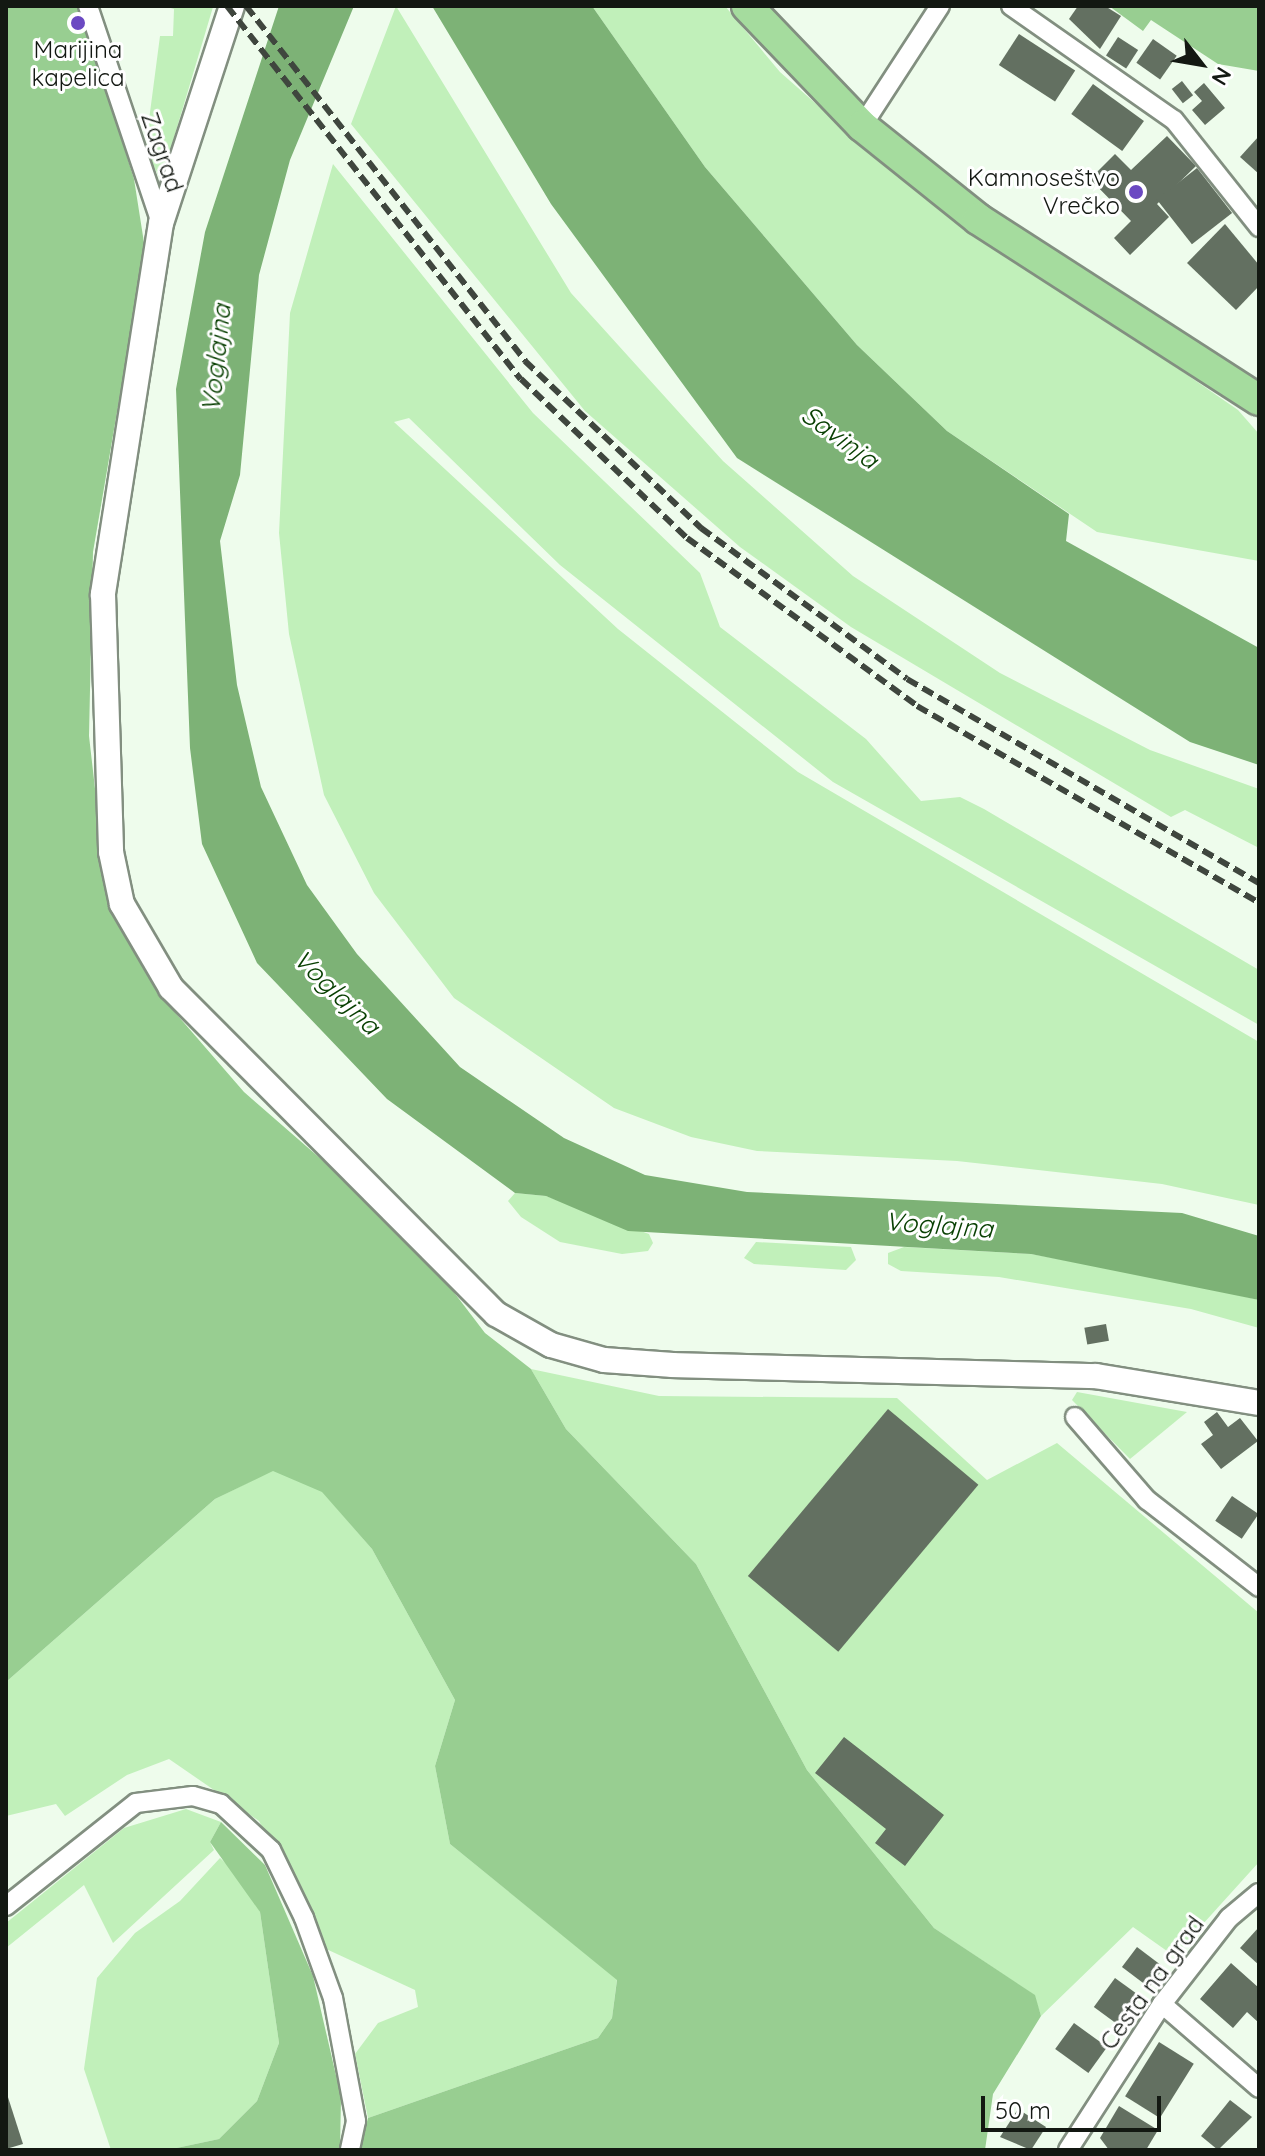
<!DOCTYPE html>
<meta charset="utf-8">
<style>
body{margin:0}
#map{position:relative;width:1265px;height:2156px;overflow:hidden;background:#eefcec;font-family:Quicksand,sans-serif}
div>[style]{position:absolute}
[style*='--x']{left:calc(var(--x)*1px);top:calc(var(--y)*1px);width:calc(var(--w)*1px);rotate:calc(var(--a)*1deg)}
.green>*{inset:0;background:#c1f0ba}
.forest>*{inset:0;background:#98ce91}
.water>*{inset:0;background:#7db276}
.building>*{inset:0;background:#637061;transform-origin:0 0}
.roads{filter:drop-shadow(2px 0 #828f80) drop-shadow(-2px 0 #828f80) drop-shadow(0 2px #828f80) drop-shadow(0 -2px #828f80)}
.minor>*{height:18px;margin:-9px;padding:0 9px;transform-origin:9px;border-radius:9px;background:#fff}
.tertiary>*{height:24px;margin:-12px;padding:0 12px;transform-origin:12px;border-radius:12px;background:#fff}
.primary>*{height:30px;margin:-15px;padding:0 15px;transform-origin:15px;border-radius:15px;background:#a5dc9e}
.rail>*{height:6px;margin-top:-3px;transform-origin:0;background:repeating-linear-gradient(90deg,#3f463e 0 12px,transparent 0 18px)}
.dots>*{width:22px;height:22px;translate:-50% -50%;box-sizing:border-box;border:4px solid #fff;border-radius:50%}
span{translate:-50% -50%;white-space:nowrap;text-align:center;line-height:1.15;-webkit-text-stroke:6px #fff;paint-order:stroke}
.poi-label{font-size:24px;color:#131812}
.right{translate:-100% -50%;text-align:right}
.street-label{font-size:24px;color:#131812}
.water-label{font-size:26px;color:#094003;font-style:italic}
.frame{position:absolute;inset:0;border:8px solid #131812;pointer-events:none}
.north{position:absolute;left:1161px;top:24px;width:80px;height:80px;-webkit-text-stroke:6px #fff;paint-order:stroke;rotate:121deg;font-size:22px;font-weight:700;line-height:32px;text-align:center;color:#131812}
.north::after{content:'';display:block;margin:auto;width:28px;height:36px;background:#131812;clip-path:polygon(50% 0,100% 100%,50% 72%,0 100%)}
.scale{position:absolute;left:981px;top:2096px;width:180px;height:36px;box-sizing:border-box;border:4px solid #131812;border-top:0;padding-left:10px;font-size:24px;line-height:28px;white-space:nowrap;color:#131812;-webkit-text-stroke:6px #fff;paint-order:stroke}
</style>
<div id="map">
<div class="green">
<i style="clip-path:polygon(164px 6px,213px 7px,161px 181px,152px 163px,149px 120px,160px 36px,173px 36px,174px 9px)"></i>
<i style="clip-path:polygon(396px 6px,571px 293px,723px 461px,853px 576px,1000px 673px,1150px 750px,1259px 789px,1259px 848px,1185px 810px,1171px 817px,851px 627px,740px 547px,585px 411px,351px 124px)"></i>
<i style="clip-path:polygon(592px 6px,725px 6px,780px 72px,892px 171px,1238px 410px,1259px 434px,1259px 561px,1097px 532px,947px 431px,857px 345px,705px 167px)"></i>
<i style="clip-path:polygon(333px 164px,533px 413px,700px 573px,720px 627px,866px 739px,921px 801px,960px 797px,984px 809px,1259px 970px,1259px 1025px,833px 782px,560px 565px,409px 418px,394px 422px,618px 629px,798px 772px,1259px 1042px,1259px 1205px,1162px 1184px,957px 1161px,757px 1151px,691px 1137px,614px 1108px,454px 998px,374px 893px,324px 795px,289px 634px,279px 533px,290px 313px)"></i>
<i style="clip-path:polygon(515px 1193px,546px 1196px,649px 1234px,653px 1243px,648px 1251px,622px 1254px,560px 1242px,521px 1217px,508px 1201px)"></i>
<i style="clip-path:polygon(756px 1242px,851px 1247px,856px 1260px,846px 1270px,754px 1264px,744px 1258px)"></i>
<i style="clip-path:polygon(904px 1247px,1031px 1254px,1174px 1280px,1259px 1300px,1259px 1328px,1191px 1309px,999px 1277px,901px 1271px,888px 1264px,888px 1253px)"></i>
<i style="clip-path:polygon(531px 1369px,659px 1396px,897px 1398px,987px 1480px,1057px 1443px,1259px 1613px,1259px 1862px,1174px 1956px,1133px 1927px,1041px 2016px,1034px 1995px,934px 1928px,807px 1770px,696px 1564px,566px 1429px)"></i>
<i style="clip-path:polygon(1077px 1392px,1187px 1412px,1130px 1459px,1072px 1400px)"></i>
<i style="clip-path:polygon(273px 1470px,322px 1491px,372px 1549px,455px 1700px,435px 1766px,450px 1844px,617px 1979px,612px 2018px,598px 2038px,368px 2118px,355px 2054px,378px 2023px,418px 2007px,415px 1990px,324px 1948px,259px 1821px,169px 1759px,127px 1775px,65px 1816px,56px 1804px,6px 1816px,6px 1682px,215px 1499px)"></i>
<i style="clip-path:polygon(186px 1809px,221px 1822px,210px 1842px,214px 1850px,113px 1943px,84px 1885px,6px 1948px,6px 1923px,124px 1828px)"></i>
<i style="clip-path:polygon(220px 1858px,244px 1880px,260px 1912px,279px 2043px,257px 2101px,219px 2139px,167px 2150px,111px 2150px,84px 2069px,97px 1978px,135px 1933px,180px 1901px)"></i>
</div>
<div class="forest">
<i style="clip-path:polygon(6px 6px,77px 6px,82px 14px,134px 179px,145px 249px,93px 552px,89px 736px,108px 902px,159px 994px,244px 1092px,414px 1240px,485px 1333px,531px 1369px,566px 1429px,696px 1564px,807px 1770px,934px 1928px,1035px 1995px,1041px 2016px,993px 2094px,985px 2150px,359px 2150px,368px 2118px,598px 2038px,612px 2018px,617px 1980px,450px 1844px,435px 1766px,455px 1700px,372px 1549px,322px 1492px,273px 1471px,215px 1499px,6px 1682px)"></i>
<i style="clip-path:polygon(1109px 6px,1259px 6px,1259px 71px,1218px 64px,1151px 20px,1143px 31px)"></i>
<i style="clip-path:polygon(221px 1822px,265px 1865px,313px 1976px,341px 2097px,340px 2150px,167px 2150px,219px 2139px,257px 2101px,279px 2043px,260px 1912px,210px 1842px)"></i>
</div>
<div class="water">
<i style="clip-path:polygon(279px 6px,354px 6px,290px 160px,259px 275px,240px 475px,220px 541px,237px 685px,261px 787px,307px 885px,357px 954px,460px 1067px,564px 1138px,645px 1175px,747px 1192px,1182px 1213px,1259px 1236px,1259px 1300px,1031px 1254px,628px 1231px,546px 1196px,515px 1193px,387px 1099px,257px 963px,202px 844px,190px 748px,176px 389px,205px 232px)"></i>
<i style="clip-path:polygon(432px 6px,592px 6px,705px 167px,857px 345px,947px 431px,1069px 514px,1066px 541px,1259px 648px,1259px 765px,1190px 742px,737px 458px,551px 204px)"></i>
</div>
<div class="building">
<i style="clip-path:polygon(1078px 6px,1105px 6px,1121px 16px,1100px 49px,1069px 19px)"></i>
<i style="left:1019px;top:34px;width:67px;height:37px;rotate:33deg"></i>
<i style="left:1118px;top:37px;width:24px;height:22px;rotate:33deg"></i>
<i style="left:1153px;top:39px;width:29px;height:29px;rotate:35deg"></i>
<i style="left:1182px;top:81px;width:18px;height:13px;rotate:52deg"></i>
<i style="clip-path:polygon(1204px 83px,1225px 108px,1205px 125px,1192px 110px,1202px 101px,1194px 92px)"></i>
<i style="left:1093px;top:84px;width:63px;height:37px;rotate:36deg"></i>
<i style="clip-path:polygon(1167px 136px,1196px 166px,1157px 204px,1169px 217px,1130px 255px,1114px 238px,1131px 221px,1090px 179px,1115px 154px,1131px 170px)"></i>
<i style="clip-path:polygon(1259px 136px,1259px 174px,1240px 157px)"></i>
<i style="left:1197px;top:168px;width:57px;height:51px;rotate:52deg"></i>
<i style="clip-path:polygon(1225px 224px,1259px 265px,1259px 286px,1236px 310px,1187px 263px)"></i>
<i style="left:1106px;top:1324px;width:17px;height:22px;rotate:80deg"></i>
<i style="left:888px;top:1409px;width:118px;height:218px;rotate:40deg"></i>
<i style="clip-path:polygon(1217px 1412px,1228px 1427px,1240px 1418px,1258px 1441px,1221px 1469px,1201px 1444px,1213px 1435px,1204px 1422px)"></i>
<i style="left:1232px;top:1496px;width:32px;height:30px;rotate:34deg"></i>
<i style="clip-path:polygon(844px 1737px,944px 1815px,905px 1866px,875px 1843px,886px 1829px,815px 1773px)"></i>
<i style="clip-path:polygon(1259px 1927px,1259px 1965px,1240px 1948px)"></i>
<i style="left:1137px;top:1947px;width:34px;height:25px;rotate:37deg"></i>
<i style="clip-path:polygon(1231px 1963px,1259px 1988px,1259px 2023px,1247px 2012px,1233px 2028px,1200px 1999px)"></i>
<i style="left:1115px;top:1978px;width:32px;height:36px;rotate:36deg"></i>
<i style="left:1074px;top:2023px;width:41px;height:32px;rotate:36deg"></i>
<i style="left:1159px;top:2042px;width:41px;height:64px;rotate:32deg"></i>
<i style="clip-path:polygon(6px 2091px,23px 2144px,6px 2149px)"></i>
<i style="clip-path:polygon(1230px 2100px,1252px 2117px,1218px 2150px,1201px 2136px)"></i>
<i style="clip-path:polygon(1119px 2106px,1158px 2130px,1146px 2150px,1109px 2150px,1100px 2138px)"></i>
<i style="clip-path:polygon(1018px 2109px,1046px 2127px,1031px 2150px,1000px 2137px)"></i>
</div>
<div class="roads">
<div class="minor">
<i style="--x:88;--y:6;--w:229;--a:71.4"></i>
<i style="--x:1011;--y:6;--w:199;--a:35"></i>
<i style="--x:1174;--y:120;--w:137;--a:51.5"></i>
<i style="--x:862;--y:126;--w:143;--a:-57"></i>
<i style="--x:1075;--y:1417;--w:110;--a:49.1"></i>
<i style="--x:1147;--y:1500;--w:142;--a:37.8"></i>
<i style="--x:6;--y:1906;--w:166;--a:-38.4"></i>
<i style="--x:136;--y:1803;--w:57;--a:-7"></i>
<i style="--x:193;--y:1796;--w:29;--a:16"></i>
<i style="--x:221;--y:1804;--w:68;--a:42.6"></i>
<i style="--x:271;--y:1850;--w:76;--a:64.1"></i>
<i style="--x:304;--y:1918;--w:85;--a:70.1"></i>
<i style="--x:333;--y:1998;--w:125;--a:79.4"></i>
<i style="--x:356;--y:2121;--w:30;--a:102"></i>
<i style="--x:1162;--y:2004;--w:128;--a:40.9"></i>
<i style="--x:1068;--y:2150;--w:174;--a:-57.2"></i>
<i style="--x:1162;--y:2004;--w:109;--a:-52.1"></i>
<i style="--x:1229;--y:1918;--w:39;--a:-40"></i>
</div>
<div class="tertiary">
<i style="--x:232;--y:6;--w:228;--a:108.1"></i>
<i style="--x:161;--y:223;--w:376;--a:98.9"></i>
<i style="--x:103;--y:594;--w:258;--a:88.2"></i>
<i style="--x:111;--y:852;--w:53;--a:78.1"></i>
<i style="--x:122;--y:904;--w:97;--a:59.7"></i>
<i style="--x:171;--y:988;--w:460;--a:45.1"></i>
<i style="--x:496;--y:1314;--w:63;--a:29.4"></i>
<i style="--x:551;--y:1345;--w:55;--a:15.8"></i>
<i style="--x:604;--y:1360;--w:69;--a:4.1"></i>
<i style="--x:673;--y:1365;--w:423;--a:1.5"></i>
<i style="--x:1096;--y:1376;--w:165;--a:9.4"></i>
</div>
<div class="primary">
<i style="--x:747;--y:6;--w:166;--a:46.2"></i>
<i style="--x:862;--y:126;--w:149;--a:38.7"></i>
<i style="--x:978;--y:219;--w:334;--a:32.8"></i>
</div>
</div>
<div class="rail">
<i style="--x:227;--y:6;--w:475;--a:51.8"></i>
<i style="--x:521;--y:379;--w:230;--a:43.8"></i>
<i style="--x:687;--y:538;--w:285;--a:36.1"></i>
<i style="--x:917;--y:706;--w:395;--a:29.9"></i>
<i style="--x:246;--y:6;--w:452;--a:51.8"></i>
<i style="--x:525;--y:361;--w:243;--a:43.5"></i>
<i style="--x:701;--y:528;--w:255;--a:36.2"></i>
<i style="--x:907;--y:679;--w:407;--a:30.1"></i>
</div>
<div class="dots">
<i style="left:78px;top:23px;background:#6b49c2"></i>
<i style="left:1136px;top:192px;background:#6b49c2"></i>
</div>
<div class="poi-label">
<span style="left:78px;top:64px">Marijina<br>kapelica</span>
<span class="right" style="left:1120px;top:192px">Kamnoseštvo<br>Vrečko</span>
</div>
<div class="street-label">
<span style="left:162px;top:152px;rotate:71deg">Zagrad</span>
<span style="left:1152px;top:1983px;rotate:-54deg">Cesta na grad</span>
</div>
<div class="water-label">
<span style="left:216px;top:358px;rotate:-84deg">Voglajna</span>
<span style="left:840px;top:437px;rotate:36deg">Savinja</span>
<span style="left:337px;top:992px;rotate:44deg">Voglajna</span>
<span style="left:939px;top:1225px;rotate:4deg">Voglajna</span>
</div>
<div class="frame"></div>
<div class="north">N</div>
<div class="scale">50 m</div>
</div>
